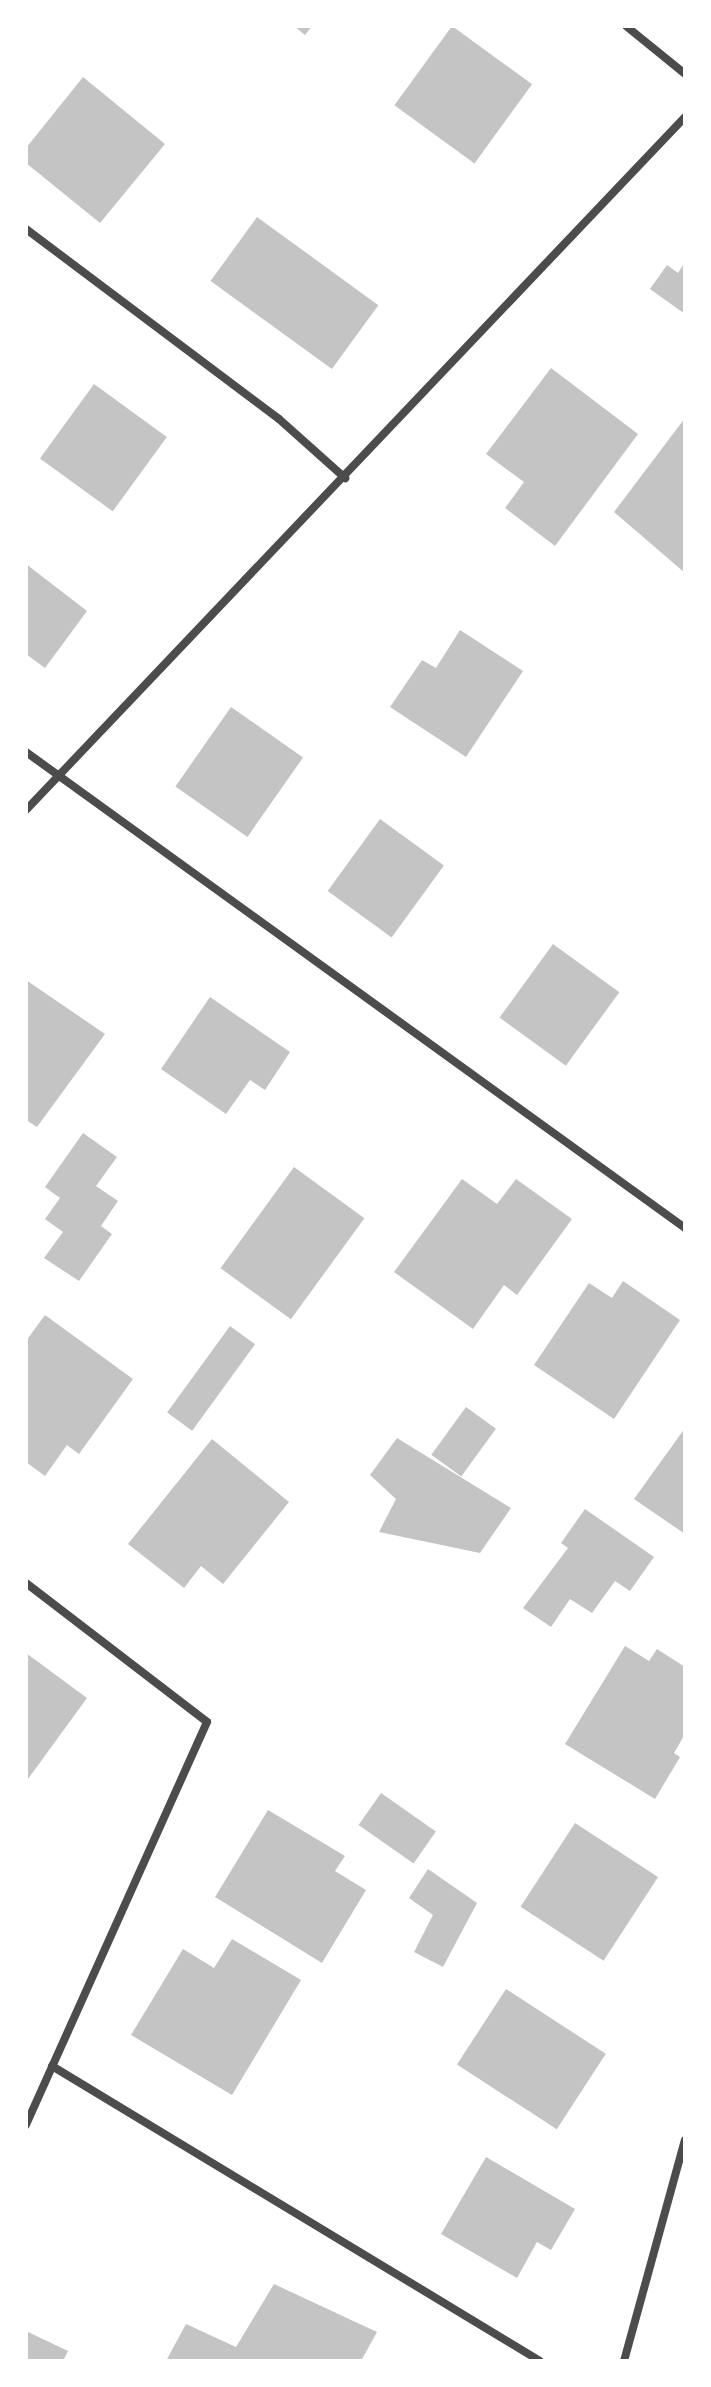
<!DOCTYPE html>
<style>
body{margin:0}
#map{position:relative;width:711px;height:2387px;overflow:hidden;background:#fff;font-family:Quicksand,sans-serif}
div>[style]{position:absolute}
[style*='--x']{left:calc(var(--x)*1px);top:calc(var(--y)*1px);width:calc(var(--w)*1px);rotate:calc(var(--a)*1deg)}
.building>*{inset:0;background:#c4c4c4;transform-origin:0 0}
.minor>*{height:8px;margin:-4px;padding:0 4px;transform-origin:4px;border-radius:4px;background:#4c4c4c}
span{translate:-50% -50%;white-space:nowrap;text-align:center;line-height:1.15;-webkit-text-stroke:8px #fff;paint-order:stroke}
.frame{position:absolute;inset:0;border:28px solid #fff;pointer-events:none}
</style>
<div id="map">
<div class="building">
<i style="clip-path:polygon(294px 26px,312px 26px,305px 35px)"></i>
<i style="left:452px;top:26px;width:99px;height:98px;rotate:36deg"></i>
<i style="clip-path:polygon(83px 77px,165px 144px,100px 223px,26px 163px,26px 148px)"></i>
<i style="left:257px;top:217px;width:150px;height:79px;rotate:36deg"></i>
<i style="clip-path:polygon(685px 262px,685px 314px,650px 289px,667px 265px,678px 273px)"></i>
<i style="clip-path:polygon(551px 368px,638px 434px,555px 546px,505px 508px,524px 482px,486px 454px)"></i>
<i style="left:94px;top:384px;width:90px;height:92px;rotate:36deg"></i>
<i style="clip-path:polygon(685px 418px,685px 573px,614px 512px)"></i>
<i style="clip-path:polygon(26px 564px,87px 611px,45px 668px,26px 654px)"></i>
<i style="clip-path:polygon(460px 630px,523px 671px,466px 757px,390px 707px,422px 660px,436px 668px)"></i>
<i style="left:231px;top:707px;width:88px;height:97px;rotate:35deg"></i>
<i style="left:380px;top:819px;width:79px;height:89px;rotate:36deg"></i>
<i style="left:553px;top:944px;width:82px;height:91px;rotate:36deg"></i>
<i style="clip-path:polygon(26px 980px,105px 1034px,37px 1127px,26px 1120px)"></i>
<i style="clip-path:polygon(210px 997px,290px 1052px,265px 1090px,250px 1080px,226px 1114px,161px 1069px)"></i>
<i style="clip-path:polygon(83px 1133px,117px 1157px,96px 1186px,118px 1201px,101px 1226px,112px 1234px,79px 1281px,44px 1258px,63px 1232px,45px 1219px,60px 1198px,45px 1187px)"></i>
<i style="left:294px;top:1167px;width:87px;height:125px;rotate:36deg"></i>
<i style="clip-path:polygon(462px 1179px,497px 1204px,516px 1179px,572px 1219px,517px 1295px,504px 1285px,473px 1329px,394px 1272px)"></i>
<i style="clip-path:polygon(623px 1281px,680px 1320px,614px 1419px,534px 1365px,589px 1283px,612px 1298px)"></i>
<i style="clip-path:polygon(45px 1315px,133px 1379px,79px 1454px,67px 1445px,45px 1476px,26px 1462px,26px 1341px)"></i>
<i style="left:230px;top:1326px;width:31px;height:107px;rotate:36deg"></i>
<i style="left:466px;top:1407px;width:37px;height:59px;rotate:36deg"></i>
<i style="clip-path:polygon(685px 1428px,685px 1534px,634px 1499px)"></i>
<i style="clip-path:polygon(397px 1438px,511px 1508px,480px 1553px,379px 1532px,396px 1499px,370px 1475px)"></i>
<i style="clip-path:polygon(212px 1439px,289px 1502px,223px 1584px,201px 1566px,184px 1588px,128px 1544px)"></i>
<i style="clip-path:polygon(585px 1509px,654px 1557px,630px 1591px,615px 1581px,592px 1613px,570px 1599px,551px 1627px,523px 1608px,568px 1548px,561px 1543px)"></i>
<i style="clip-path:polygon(625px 1646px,649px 1661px,657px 1649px,685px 1667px,685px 1734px,674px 1753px,680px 1757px,655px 1799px,565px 1744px)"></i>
<i style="clip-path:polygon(26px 1653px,87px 1698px,28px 1779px,26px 1777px)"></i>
<i style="left:381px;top:1793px;width:67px;height:39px;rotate:35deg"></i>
<i style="clip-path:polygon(268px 1810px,345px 1856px,335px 1871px,366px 1890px,322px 1963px,215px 1897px)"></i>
<i style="left:575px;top:1823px;width:99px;height:100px;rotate:33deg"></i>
<i style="clip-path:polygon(428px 1869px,477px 1903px,443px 1967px,414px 1952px,433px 1915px,409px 1898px)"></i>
<i style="clip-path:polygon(232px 1939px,301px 1980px,232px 2095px,131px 2035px,183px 1949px,214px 1968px)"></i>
<i style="left:506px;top:1989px;width:119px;height:90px;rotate:33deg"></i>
<i style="clip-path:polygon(486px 2157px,575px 2209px,551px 2250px,537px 2242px,517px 2278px,441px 2234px)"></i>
<i style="clip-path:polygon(274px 2284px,377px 2332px,361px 2361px,166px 2361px,186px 2324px,236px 2347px)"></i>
<i style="clip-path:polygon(26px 2331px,68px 2351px,63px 2361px,26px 2361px)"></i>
</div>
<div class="minor">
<i style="--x:626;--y:26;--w:76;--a:39.1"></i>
<i style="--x:26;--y:229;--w:316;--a:36.9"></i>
<i style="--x:279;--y:419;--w:89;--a:41.8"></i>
<i style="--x:26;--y:752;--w:813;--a:35.84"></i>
<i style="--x:26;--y:810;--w:956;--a:-46.44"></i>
<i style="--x:26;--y:1583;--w:228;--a:37.5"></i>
<i style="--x:207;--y:1722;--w:442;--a:114.2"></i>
<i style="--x:52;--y:2066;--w:570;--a:31.15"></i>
<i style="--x:624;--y:2361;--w:229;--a:-74.6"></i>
</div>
<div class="frame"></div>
</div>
